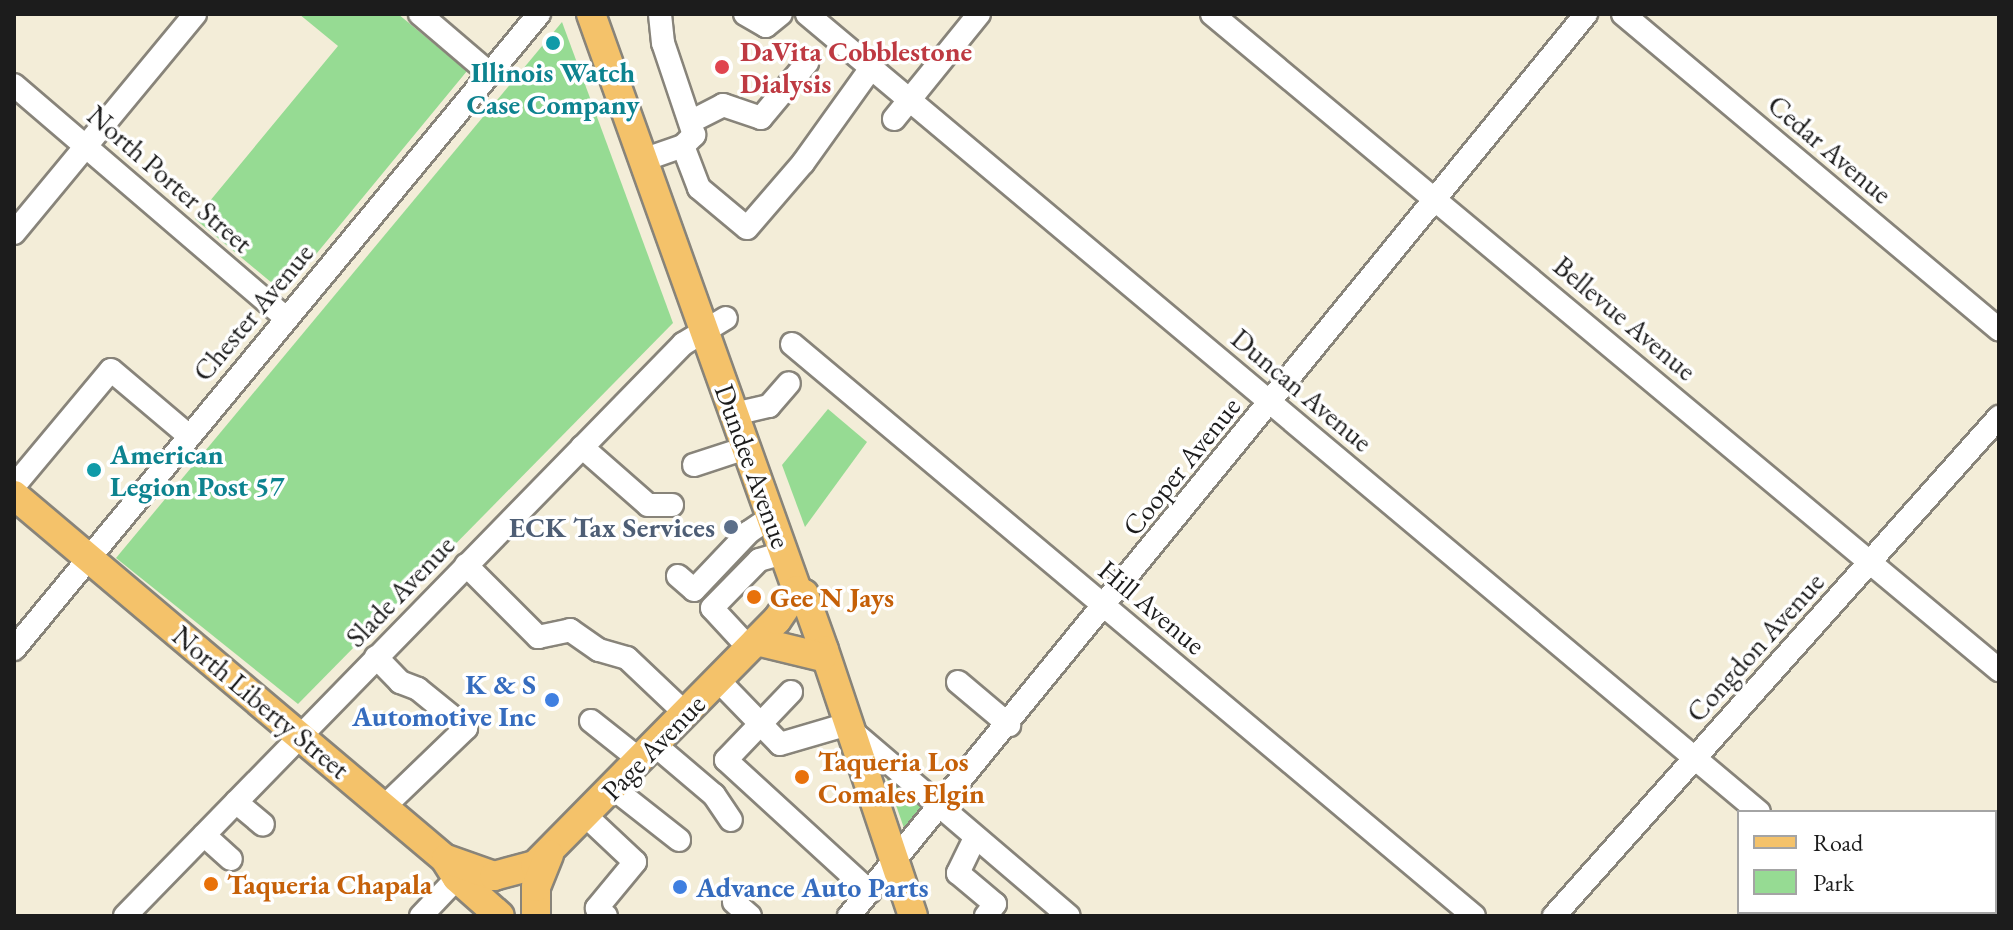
<!DOCTYPE html>
<style>
body{margin:0}
#map{position:relative;width:2013px;height:930px;overflow:hidden;background:#f3edd8;font-family:"EB Garamond",serif}
div>[style]{position:absolute}
[style*='--x']{left:calc(var(--x)*1px);top:calc(var(--y)*1px);width:calc(var(--w)*1px);rotate:calc(var(--a)*1deg)}
.green>*{inset:0;background:#96db93}
.roads{filter:drop-shadow(2px 0 #88847a) drop-shadow(-2px 0 #88847a) drop-shadow(0 2px #88847a) drop-shadow(0 -2px #88847a)}
.minor>*{height:22px;margin:-11px;padding:0 11px;transform-origin:11px;border-radius:11px;background:#fff}
.major>*{height:28px;margin:-14px;padding:0 14px;transform-origin:14px;border-radius:14px;background:#f4c26a}
.dots>*{width:22px;height:22px;translate:-50% -50%;box-sizing:border-box;border:4px solid #fff;border-radius:50%}
span{translate:-50% -50%;white-space:nowrap;text-align:center;line-height:1.15;-webkit-text-stroke:7px #fff;paint-order:stroke}
.health-label{font-size:28px;color:#be3a42;font-weight:700}
.left{translate:0 -50%;text-align:left}
.culture-label{font-size:28px;color:#0d838f;font-weight:700}
.street-label{font-size:28px;color:#1c1c1c}
.service-label{font-size:28px;color:#4e5e75;font-weight:700}
.right{translate:-100% -50%;text-align:right}
.food-label{font-size:28px;color:#c56008;font-weight:700}
.shop-label{font-size:28px;color:#366cbe;font-weight:700}
.frame{position:absolute;inset:0;border:16px solid #1c1c1c;pointer-events:none}
.legend{position:absolute;left:1737px;top:810px;width:260px;height:104px;box-sizing:border-box;background:#fff;border:2px solid #a4a4a4;margin:0;padding:10px 14px;list-style:none;font-size:24px;color:#1c1c1c}
.legend li{display:flex;align-items:center;gap:16px;height:40px}
.legend b{width:40px;border:2px solid #a4a4a4}
</style>
<div id="map">
<div class="green">
<i style="clip-path:polygon(299px 14px,398px 14px,467px 71px,284px 293px,195px 219px,338px 46px)"></i>
<i style="clip-path:polygon(562px 22px,673px 323px,298px 704px,116px 558px)"></i>
<i style="clip-path:polygon(828px 409px,867px 442px,805px 527px,782px 465px)"></i>
<i style="clip-path:polygon(881px 762px,929px 802px,905px 831px)"></i>
</div>
<div class="roads">
<div class="minor">
<i style="--x:420;--y:14;--w:91;--a:40.5"></i>
<i style="--x:745;--y:14;--w:24;--a:30"></i>
<i style="--x:766;--y:26;--w:19;--a:-39"></i>
<i style="--x:807;--y:14;--w:1242;--a:39.97"></i>
<i style="--x:1212;--y:14;--w:1025;--a:39.81"></i>
<i style="--x:1623;--y:14;--w:491;--a:40"></i>
<i style="--x:14;--y:85;--w:358;--a:40.6"></i>
<i style="--x:894;--y:119;--w:135;--a:-51"></i>
<i style="--x:692;--y:121;--w:35;--a:-27"></i>
<i style="--x:723;--y:105;--w:40;--a:18.9"></i>
<i style="--x:761;--y:118;--w:72;--a:-50.1"></i>
<i style="--x:683;--y:146;--w:45;--a:69.1"></i>
<i style="--x:699;--y:188;--w:62;--a:39.8"></i>
<i style="--x:747;--y:228;--w:86;--a:-49.3"></i>
<i style="--x:803;--y:163;--w:117;--a:-54.4"></i>
<i style="--x:643;--y:160;--w:42;--a:-19.3"></i>
<i style="--x:683;--y:146;--w:16;--a:-45"></i>
<i style="--x:694;--y:135;--w:97;--a:-108.6"></i>
<i style="--x:663;--y:43;--w:29;--a:-96"></i>
<i style="--x:14;--y:233;--w:284;--a:-50.4"></i>
<i style="--x:792;--y:344;--w:890;--a:39.99"></i>
<i style="--x:734;--y:414;--w:36;--a:-13"></i>
<i style="--x:769;--y:406;--w:30;--a:-49"></i>
<i style="--x:582;--y:447;--w:88;--a:41.3"></i>
<i style="--x:648;--y:505;--w:24;--a:0"></i>
<i style="--x:694;--y:465;--w:55;--a:-18.1"></i>
<i style="--x:14;--y:486;--w:151;--a:-50.1"></i>
<i style="--x:111;--y:370;--w:102;--a:40.2"></i>
<i style="--x:466;--y:565;--w:102;--a:45"></i>
<i style="--x:538;--y:637;--w:33;--a:-12"></i>
<i style="--x:570;--y:630;--w:35;--a:35"></i>
<i style="--x:599;--y:650;--w:29;--a:16"></i>
<i style="--x:627;--y:658;--w:80;--a:43.5"></i>
<i style="--x:678;--y:576;--w:21;--a:41"></i>
<i style="--x:694;--y:590;--w:80;--a:-46.5"></i>
<i style="--x:749;--y:532;--w:27;--a:-34"></i>
<i style="--x:749;--y:648;--w:54;--a:-132.8"></i>
<i style="--x:712;--y:608;--w:67;--a:-45.6"></i>
<i style="--x:759;--y:560;--w:26;--a:-16"></i>
<i style="--x:14;--y:649;--w:824;--a:-50.42"></i>
<i style="--x:376;--y:657;--w:35;--a:46"></i>
<i style="--x:400;--y:682;--w:19;--a:21"></i>
<i style="--x:418;--y:689;--w:62;--a:39.1"></i>
<i style="--x:466;--y:728;--w:112;--a:136.1"></i>
<i style="--x:718;--y:680;--w:89;--a:45.9"></i>
<i style="--x:780;--y:744;--w:68;--a:-16.3"></i>
<i style="--x:845;--y:725;--w:294;--a:40.5"></i>
<i style="--x:958;--y:682;--w:67;--a:40.1"></i>
<i style="--x:791;--y:692;--w:94;--a:133.7"></i>
<i style="--x:726;--y:760;--w:195;--a:42.5"></i>
<i style="--x:591;--y:721;--w:63;--a:38.5"></i>
<i style="--x:655;--y:745;--w:77;--a:40.3"></i>
<i style="--x:714;--y:795;--w:30;--a:56"></i>
<i style="--x:613;--y:788;--w:84;--a:38.2"></i>
<i style="--x:236;--y:802;--w:35;--a:40"></i>
<i style="--x:586;--y:816;--w:67;--a:43.2"></i>
<i style="--x:635;--y:862;--w:60;--a:129.6"></i>
<i style="--x:597;--y:908;--w:12;--a:42"></i>
<i style="--x:204;--y:835;--w:36;--a:42"></i>
<i style="--x:975;--y:838;--w:39;--a:116"></i>
<i style="--x:958;--y:873;--w:48;--a:40"></i>
<i style="--x:995;--y:904;--w:15;--a:127"></i>
<i style="--x:734;--y:902;--w:21;--a:41"></i>
<i style="--x:1879;--y:912;--w:6;--a:39"></i>
<i style="--x:125;--y:916;--w:799;--a:-45.71"></i>
<i style="--x:683;--y:344;--w:50;--a:-31.2"></i>
<i style="--x:421;--y:916;--w:52;--a:-46.5"></i>
<i style="--x:849;--y:916;--w:1165;--a:-50.75"></i>
<i style="--x:1554;--y:916;--w:669;--a:-48.27"></i>
</div>
<div class="major">
<i style="--x:591;--y:14;--w:612;--a:70.32"></i>
<i style="--x:797;--y:590;--w:8;--a:30"></i>
<i style="--x:804;--y:594;--w:59;--a:70.3"></i>
<i style="--x:824;--y:650;--w:280;--a:71.5"></i>
<i style="--x:14;--y:495;--w:564;--a:40.18"></i>
<i style="--x:445;--y:859;--w:22;--a:58"></i>
<i style="--x:457;--y:878;--w:57;--a:41.5"></i>
<i style="--x:756;--y:641;--w:68;--a:13.6"></i>
<i style="--x:446;--y:859;--w:51;--a:19.5"></i>
<i style="--x:494;--y:876;--w:42;--a:-15"></i>
<i style="--x:535;--y:865;--w:344;--a:-45.4"></i>
<i style="--x:777;--y:620;--w:36;--a:-56"></i>
<i style="--x:536;--y:916;--w:29;--a:-90"></i>
<i style="--x:536;--y:887;--w:35;--a:-68"></i>
</div>
</div>
<div class="dots">
<i style="left:553px;top:43px;background:#0f9aa8"></i>
<i style="left:722px;top:67px;background:#e0444e"></i>
<i style="left:94px;top:470px;background:#0f9aa8"></i>
<i style="left:731px;top:527px;background:#5c6f8a"></i>
<i style="left:754px;top:597px;background:#e8710a"></i>
<i style="left:552px;top:700px;background:#3f7fe0"></i>
<i style="left:802px;top:777px;background:#e8710a"></i>
<i style="left:211px;top:884px;background:#e8710a"></i>
<i style="left:680px;top:887px;background:#3f7fe0"></i>
</div>
<div class="health-label">
<span class="left" style="left:740px;top:67px">DaVita Cobblestone<br>Dialysis</span>
</div>
<div class="culture-label">
<span style="left:553px;top:88px">Illinois Watch<br>Case Company</span>
<span class="left" style="left:110px;top:470px">American<br>Legion Post 57</span>
</div>
<div class="street-label">
<span style="left:1830px;top:149px;rotate:40deg">Cedar Avenue</span>
<span style="left:170px;top:179px;rotate:41deg">North Porter Street</span>
<span style="left:253px;top:312px;rotate:-50deg">Chester Avenue</span>
<span style="left:1625px;top:318px;rotate:40deg">Bellevue Avenue</span>
<span style="left:1302px;top:390px;rotate:40deg">Duncan Avenue</span>
<span style="left:753px;top:466px;rotate:70deg">Dundee Avenue</span>
<span style="left:1181px;top:466px;rotate:-51deg">Cooper Avenue</span>
<span style="left:400px;top:591px;rotate:-46deg">Slade Avenue</span>
<span style="left:1152px;top:607px;rotate:40deg">Hill Avenue</span>
<span style="left:1755px;top:647px;rotate:-48deg">Congdon Avenue</span>
<span style="left:261px;top:702px;rotate:40deg">North Liberty Street</span>
<span style="left:653px;top:747px;rotate:-46deg">Page Avenue</span>
</div>
<div class="service-label">
<span class="right" style="left:715px;top:527px">ECK Tax Services</span>
</div>
<div class="food-label">
<span class="left" style="left:770px;top:597px">Gee N Jays</span>
<span class="left" style="left:818px;top:777px">Taqueria Los<br>Comales Elgin</span>
<span class="left" style="left:227px;top:884px">Taqueria Chapala</span>
</div>
<div class="shop-label">
<span class="right" style="left:536px;top:700px">K &amp; S<br>Automotive Inc</span>
<span class="left" style="left:696px;top:887px">Advance Auto Parts</span>
</div>
<div class="frame"></div>
<ul class="legend">
<li><b style="height:10px;background:#f4c26a"></b>Road</li>
<li><b style="height:22px;background:#96db93"></b>Park</li>
</ul>
</div>
